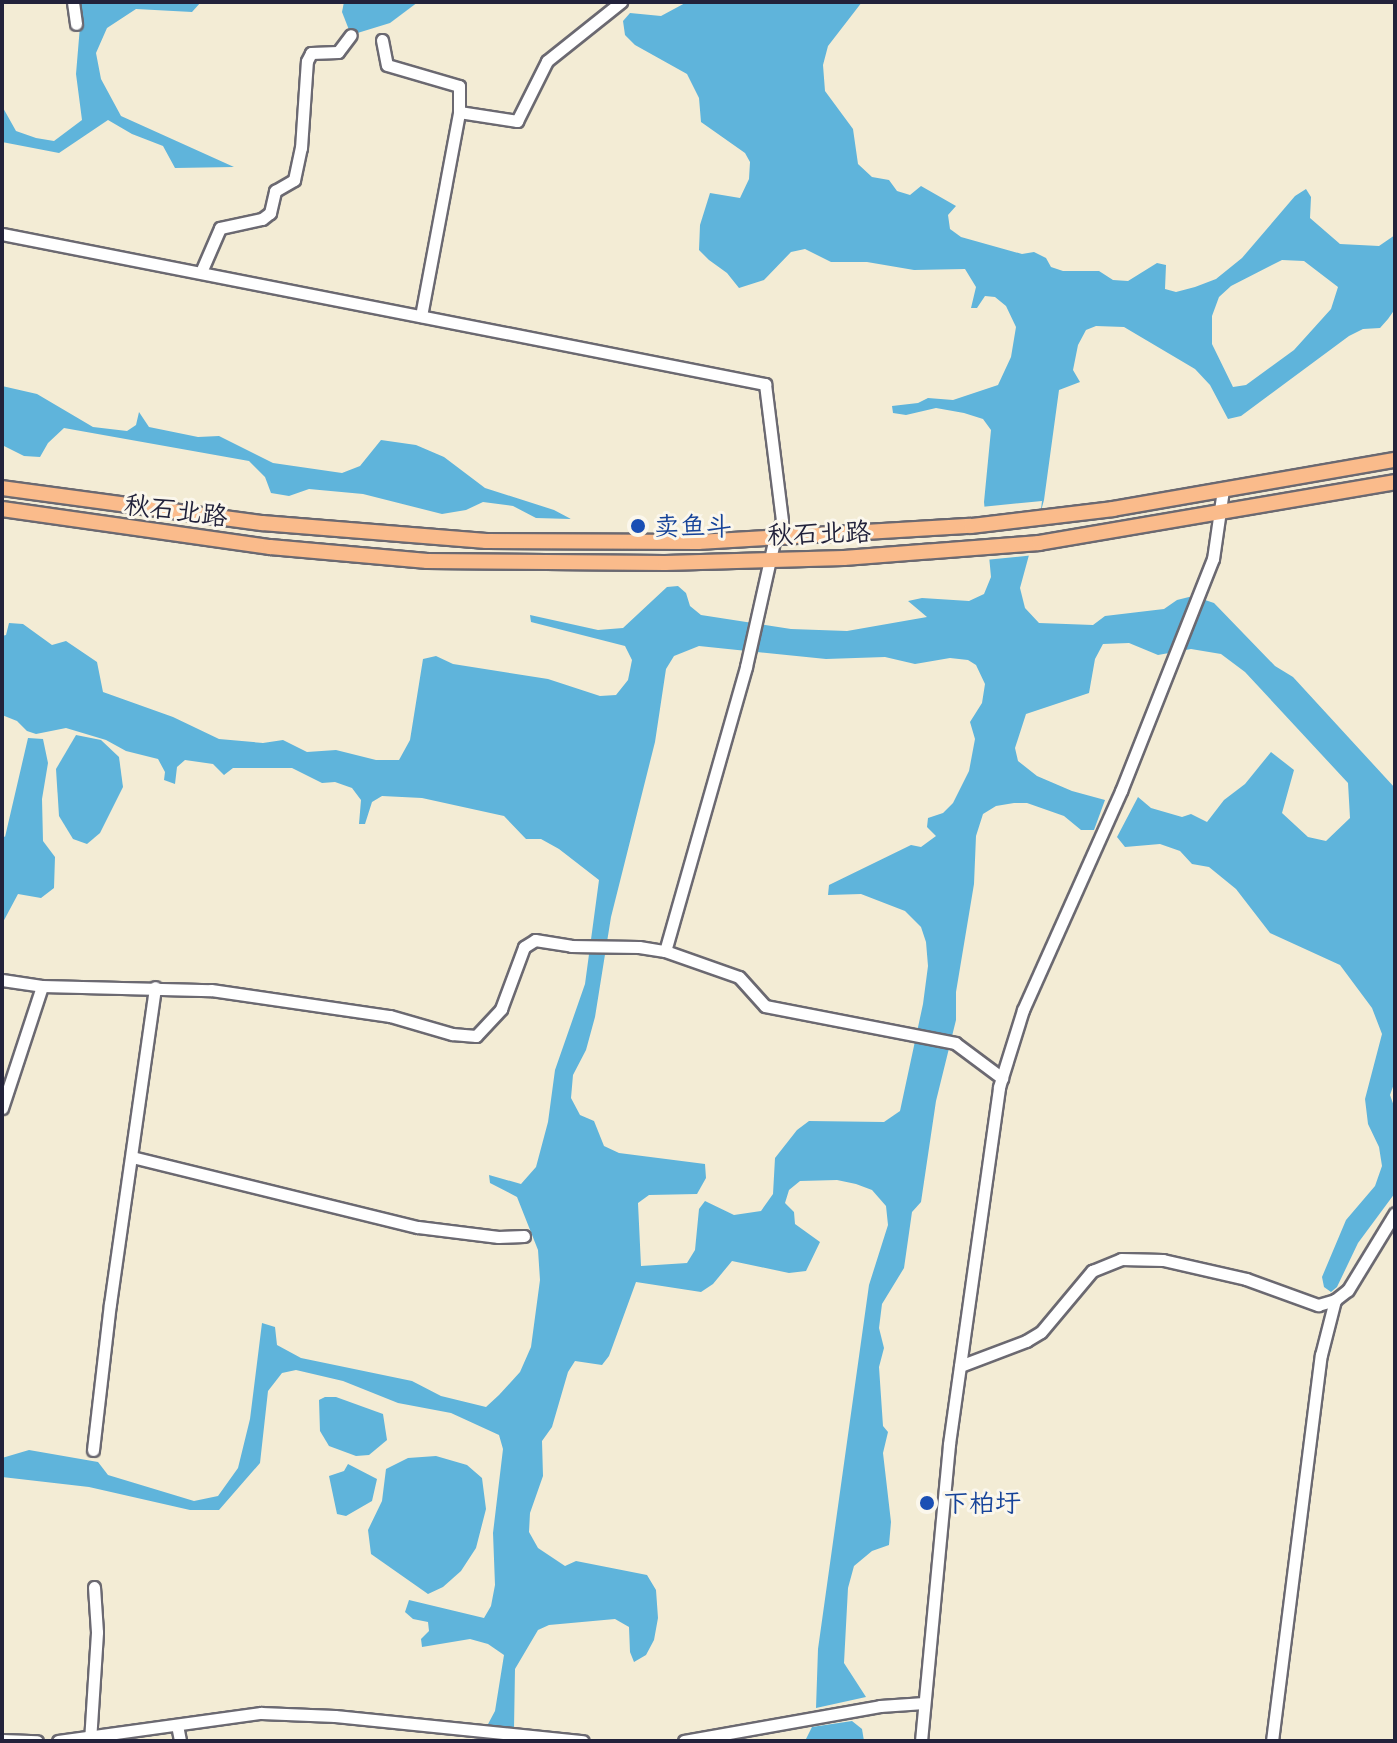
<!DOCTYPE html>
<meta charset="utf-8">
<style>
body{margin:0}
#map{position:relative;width:1397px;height:1743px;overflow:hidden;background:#f3ecd5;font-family:"Patrick Hand","LXGW WenKai TC",sans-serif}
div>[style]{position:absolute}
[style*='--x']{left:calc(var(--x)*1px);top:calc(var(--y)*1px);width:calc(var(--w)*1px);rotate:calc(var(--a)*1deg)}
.water>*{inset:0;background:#5fb4db}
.pier>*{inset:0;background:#f3ecd5}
.roads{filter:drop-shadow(2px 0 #6b6971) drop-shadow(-2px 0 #6b6971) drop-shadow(0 2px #6b6971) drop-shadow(0 -2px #6b6971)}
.minor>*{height:11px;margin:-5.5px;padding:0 5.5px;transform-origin:5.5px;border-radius:5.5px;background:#fff}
.major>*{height:14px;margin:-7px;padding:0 7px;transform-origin:7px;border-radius:7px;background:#fabb8b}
.dots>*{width:22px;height:22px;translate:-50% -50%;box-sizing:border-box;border:4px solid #fbf7ec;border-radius:50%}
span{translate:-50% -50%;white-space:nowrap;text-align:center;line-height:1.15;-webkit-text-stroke:6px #fbf7ec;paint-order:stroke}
.street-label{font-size:26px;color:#22223b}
.transit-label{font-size:26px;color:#164399}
.left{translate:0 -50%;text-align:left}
.frame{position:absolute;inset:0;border:4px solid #22223b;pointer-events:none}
</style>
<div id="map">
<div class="water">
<i style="clip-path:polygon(77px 2px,201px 2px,192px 12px,136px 9px,107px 28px,96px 53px,101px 79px,121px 116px,234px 167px,175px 168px,163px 146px,132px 134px,108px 120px,59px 153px,2px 142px,2px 106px,16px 131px,36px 138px,54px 141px,82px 120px,76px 74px,80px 26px)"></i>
<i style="clip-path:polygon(344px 2px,418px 2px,390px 23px,351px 35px,342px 12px)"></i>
<i style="clip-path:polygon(evenodd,687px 2px,862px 2px,828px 46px,823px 65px,825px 91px,853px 129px,858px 164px,872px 177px,889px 180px,897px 191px,910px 195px,921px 186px,956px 206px,948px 215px,950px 229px,961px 237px,1022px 254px,1034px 252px,1046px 258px,1051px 267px,1063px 271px,1099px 271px,1113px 280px,1128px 281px,1157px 263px,1166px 265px,1165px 289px,1176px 292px,1195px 287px,1216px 279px,1242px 258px,1295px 196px,1306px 189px,1311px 197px,1310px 218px,1340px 244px,1379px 246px,1395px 235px,1395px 309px,1388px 319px,1380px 328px,1363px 329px,1349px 336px,1241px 416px,1228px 419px,1210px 385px,1195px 369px,1124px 327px,1096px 326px,1086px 330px,1078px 345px,1073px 370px,1080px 382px,1059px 390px,1044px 500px,1020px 588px,1025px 608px,1039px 623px,1093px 625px,1105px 616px,1164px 609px,1177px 600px,1193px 596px,1214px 603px,1275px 666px,1293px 677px,1395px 788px,1395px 1081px,1390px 1095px,1395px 1109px,1395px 1193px,1358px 1243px,1337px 1287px,1331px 1292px,1324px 1287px,1322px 1277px,1346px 1220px,1375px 1186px,1382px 1166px,1379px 1147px,1368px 1124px,1365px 1099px,1382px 1034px,1372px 1008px,1340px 965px,1270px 933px,1236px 889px,1209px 867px,1192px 864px,1180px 851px,1160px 844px,1125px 847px,1117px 837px,1138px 797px,1151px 808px,1182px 817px,1191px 814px,1207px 822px,1224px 800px,1245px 784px,1271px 752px,1294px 770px,1282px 813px,1308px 837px,1326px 841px,1350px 818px,1348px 783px,1245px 672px,1221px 654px,1191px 649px,1158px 655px,1129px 643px,1103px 644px,1095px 659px,1089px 693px,1026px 714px,1015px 748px,1018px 761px,1037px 776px,1072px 791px,1105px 800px,1094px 830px,1081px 830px,1064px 816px,1027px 803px,1014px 803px,996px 806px,983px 814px,976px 836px,974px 884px,956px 992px,956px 1020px,936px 1101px,921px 1202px,912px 1212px,904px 1268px,882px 1304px,879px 1328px,884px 1348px,879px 1367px,883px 1426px,888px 1432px,883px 1453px,891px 1522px,889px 1545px,872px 1551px,854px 1566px,848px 1588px,844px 1663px,866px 1697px,816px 1708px,818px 1649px,869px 1285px,888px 1225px,886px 1206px,872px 1190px,856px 1184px,837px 1180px,800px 1181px,789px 1190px,785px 1203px,794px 1212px,795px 1224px,820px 1242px,806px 1271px,789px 1273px,732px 1261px,713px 1284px,701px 1292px,636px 1282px,609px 1356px,602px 1365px,575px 1361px,568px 1372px,552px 1427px,542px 1441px,543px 1476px,530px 1513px,529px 1532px,538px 1548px,565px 1566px,576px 1561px,647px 1575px,656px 1590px,658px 1618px,654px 1640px,646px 1655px,634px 1662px,630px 1652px,629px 1627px,615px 1619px,549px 1625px,538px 1630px,515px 1669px,514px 1728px,487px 1726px,495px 1711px,504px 1655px,488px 1644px,470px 1639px,422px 1647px,421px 1639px,429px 1631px,428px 1622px,413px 1619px,405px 1612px,409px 1600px,484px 1618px,491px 1606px,495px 1585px,493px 1533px,503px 1449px,499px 1435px,451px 1413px,398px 1403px,343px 1381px,296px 1370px,282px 1373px,268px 1391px,260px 1463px,219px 1510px,190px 1510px,89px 1487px,2px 1477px,2px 1458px,29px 1450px,98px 1462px,108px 1475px,194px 1501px,218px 1496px,238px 1468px,250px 1419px,262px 1323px,275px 1327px,277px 1345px,301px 1358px,412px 1381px,441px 1396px,486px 1407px,499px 1395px,520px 1372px,531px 1347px,540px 1280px,538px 1250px,517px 1197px,490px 1183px,489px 1175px,521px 1184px,536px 1167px,548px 1122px,555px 1070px,585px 984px,599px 880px,559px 849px,541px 839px,526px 839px,504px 816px,422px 798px,382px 796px,372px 802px,365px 824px,359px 824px,361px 800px,352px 788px,335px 782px,322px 783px,292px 768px,233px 768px,224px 775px,213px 764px,185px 760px,177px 767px,175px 784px,164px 780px,165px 772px,158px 759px,126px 751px,106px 740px,66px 728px,36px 734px,27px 731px,17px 721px,2px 715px,2px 636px,6px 635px,9px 623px,23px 624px,52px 645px,66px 641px,97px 662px,103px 692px,173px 717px,219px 739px,263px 743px,283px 740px,307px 752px,336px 750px,376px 760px,399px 760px,410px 740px,423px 659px,436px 656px,453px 664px,548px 679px,600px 696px,616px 695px,628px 680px,632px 660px,625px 646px,531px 622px,530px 615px,598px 630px,623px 628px,667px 587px,678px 586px,686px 593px,690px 606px,701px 615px,791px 629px,847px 631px,927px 617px,908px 601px,922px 598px,969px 601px,984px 594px,991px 577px,984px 502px,991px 430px,983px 419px,964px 413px,936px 408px,906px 415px,893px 413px,892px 406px,918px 403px,928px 398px,953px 400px,998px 385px,1011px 357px,1016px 327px,1006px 306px,995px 297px,985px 296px,977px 308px,971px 308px,976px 287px,965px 269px,914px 270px,867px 262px,831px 262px,805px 249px,791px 252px,764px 280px,739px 288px,727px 273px,709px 260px,699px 250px,700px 225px,710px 193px,740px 198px,749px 179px,750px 162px,745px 153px,701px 122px,699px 98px,687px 74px,635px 45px,625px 35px,623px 21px,630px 13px,661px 16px,687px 2px,1282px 260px,1304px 261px,1338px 287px,1331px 309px,1294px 350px,1246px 385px,1233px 387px,1212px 344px,1212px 316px,1219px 297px,1231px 286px,1282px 260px,687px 2px,699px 646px,826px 659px,885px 657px,915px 664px,950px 658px,968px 660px,976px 665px,985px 684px,982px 703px,970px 722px,975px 739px,969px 771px,953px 803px,943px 813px,928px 818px,927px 827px,936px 836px,921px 847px,911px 845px,829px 885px,828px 895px,861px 894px,905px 911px,921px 927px,926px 942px,928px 966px,923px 1004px,900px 1111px,884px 1122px,809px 1121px,797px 1130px,775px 1158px,773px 1194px,761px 1211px,734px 1215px,705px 1201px,699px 1209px,695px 1250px,687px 1263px,641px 1266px,638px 1203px,649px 1195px,697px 1194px,706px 1178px,705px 1164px,619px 1153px,604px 1146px,594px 1121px,580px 1115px,571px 1098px,573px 1075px,586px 1050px,595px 1017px,611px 917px,655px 742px,666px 669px,674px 656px,699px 646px)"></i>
<i style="clip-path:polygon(2px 386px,37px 394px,93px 427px,127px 431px,136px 425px,139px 412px,149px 427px,198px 437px,219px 436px,273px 463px,342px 473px,360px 466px,381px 440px,416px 445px,444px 457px,485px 488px,554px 510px,571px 519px,536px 518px,513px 506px,483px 502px,466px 510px,442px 514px,363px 494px,309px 489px,289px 496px,271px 493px,265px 477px,249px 461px,64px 428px,48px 443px,40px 457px,24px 456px,2px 445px)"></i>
<i style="clip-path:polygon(76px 735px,101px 740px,119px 757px,123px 787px,100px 833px,87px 844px,73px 839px,59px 816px,56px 769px)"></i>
<i style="clip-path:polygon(28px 738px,43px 739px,48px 763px,42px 799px,43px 841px,55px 857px,54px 888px,41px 898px,18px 894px,2px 924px,2px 835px,5px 837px)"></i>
<i style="clip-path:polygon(325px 1397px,336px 1397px,383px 1414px,387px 1440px,369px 1455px,356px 1456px,329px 1446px,320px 1431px,319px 1400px)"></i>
<i style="clip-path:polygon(436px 1456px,467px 1465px,482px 1478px,486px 1509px,476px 1548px,461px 1571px,443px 1587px,428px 1594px,371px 1554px,368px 1530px,382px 1501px,386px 1469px,408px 1458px)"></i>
<i style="clip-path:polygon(348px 1464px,377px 1479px,372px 1501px,346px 1516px,337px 1514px,329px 1476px,344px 1471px)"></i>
<i style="clip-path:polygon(852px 1721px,862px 1729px,864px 1741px,805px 1741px,812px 1727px)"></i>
</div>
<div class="pier">
<i style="clip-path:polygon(1042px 501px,1035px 555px,985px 560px,981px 507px)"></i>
</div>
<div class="roads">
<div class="minor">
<i style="--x:73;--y:2;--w:22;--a:82"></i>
<i style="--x:382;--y:40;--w:25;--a:79"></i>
<i style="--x:387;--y:65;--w:75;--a:16.3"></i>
<i style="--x:459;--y:86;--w:26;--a:90"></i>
<i style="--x:2;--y:234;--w:778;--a:11.12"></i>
<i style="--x:765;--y:384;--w:138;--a:82.9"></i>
<i style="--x:782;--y:521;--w:17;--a:114"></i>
<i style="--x:775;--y:537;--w:133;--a:102.6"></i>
<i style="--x:746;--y:667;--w:295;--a:105.9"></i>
<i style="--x:201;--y:272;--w:48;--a:-66.6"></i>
<i style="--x:220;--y:228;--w:43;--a:-12.1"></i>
<i style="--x:262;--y:219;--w:10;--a:-37"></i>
<i style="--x:270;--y:213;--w:23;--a:-77"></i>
<i style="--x:275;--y:191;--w:22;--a:-30"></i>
<i style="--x:294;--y:180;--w:33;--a:-78"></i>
<i style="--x:301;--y:148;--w:87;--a:-86.1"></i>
<i style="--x:307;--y:61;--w:9;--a:-63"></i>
<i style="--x:311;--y:53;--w:27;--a:-2"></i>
<i style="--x:338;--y:52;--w:21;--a:-53"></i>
<i style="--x:421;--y:316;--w:208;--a:-79.4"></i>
<i style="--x:459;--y:112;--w:59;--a:8.8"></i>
<i style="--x:517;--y:121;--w:67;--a:-63.4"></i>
<i style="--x:547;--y:61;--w:95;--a:-38.6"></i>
<i style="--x:2;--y:980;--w:40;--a:8.5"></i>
<i style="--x:42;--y:986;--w:169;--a:1.4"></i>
<i style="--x:211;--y:990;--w:181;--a:8.3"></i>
<i style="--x:390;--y:1016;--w:65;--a:16.2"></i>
<i style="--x:452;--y:1034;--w:24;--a:5"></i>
<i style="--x:476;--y:1036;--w:37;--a:-47"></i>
<i style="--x:501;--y:1009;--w:66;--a:-69.6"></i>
<i style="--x:524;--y:947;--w:13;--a:-32"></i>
<i style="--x:535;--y:940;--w:36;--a:9"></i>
<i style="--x:571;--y:946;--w:68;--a:0.8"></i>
<i style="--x:639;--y:947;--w:26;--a:9"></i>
<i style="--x:665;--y:951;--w:78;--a:19.4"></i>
<i style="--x:739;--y:977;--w:39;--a:48"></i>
<i style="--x:765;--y:1006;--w:194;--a:11"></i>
<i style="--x:955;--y:1043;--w:59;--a:36.7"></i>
<i style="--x:2;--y:1108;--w:128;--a:-71.8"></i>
<i style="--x:132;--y:1157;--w:294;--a:13.8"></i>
<i style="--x:418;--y:1227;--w:81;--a:7.1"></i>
<i style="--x:498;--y:1237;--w:26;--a:-2"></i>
<i style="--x:960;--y:1366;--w:71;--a:-20.7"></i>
<i style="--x:1026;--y:1341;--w:17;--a:-31"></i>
<i style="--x:1041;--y:1332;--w:80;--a:-50.1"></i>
<i style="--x:1092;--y:1271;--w:31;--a:-22"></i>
<i style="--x:1121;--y:1259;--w:42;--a:1.4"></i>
<i style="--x:1163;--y:1260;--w:85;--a:12.9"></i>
<i style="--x:1246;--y:1279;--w:77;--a:19.9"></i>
<i style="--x:1318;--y:1305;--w:18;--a:-16"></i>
<i style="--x:1335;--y:1300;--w:16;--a:-38"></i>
<i style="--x:1348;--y:1290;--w:90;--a:-58.6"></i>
<i style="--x:93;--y:1450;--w:147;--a:-83.4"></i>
<i style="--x:110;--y:1304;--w:320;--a:-81.9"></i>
<i style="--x:177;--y:1725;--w:16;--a:79"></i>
<i style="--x:2;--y:1740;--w:35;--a:2"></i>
<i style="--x:58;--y:1741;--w:205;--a:-7.9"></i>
<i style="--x:261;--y:1713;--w:74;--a:2.3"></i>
<i style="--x:335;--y:1716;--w:249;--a:5.8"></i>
<i style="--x:90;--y:1741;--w:109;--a:-86.3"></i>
<i style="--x:97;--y:1632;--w:45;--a:-93.8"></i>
<i style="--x:684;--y:1741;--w:199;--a:-10.1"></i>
<i style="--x:880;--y:1706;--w:44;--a:-3.9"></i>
<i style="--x:921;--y:1741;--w:298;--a:-84.6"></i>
<i style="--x:949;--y:1444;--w:360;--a:-82"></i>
<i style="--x:999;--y:1087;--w:81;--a:-72.7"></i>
<i style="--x:1023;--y:1010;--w:240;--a:-65.9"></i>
<i style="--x:1121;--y:791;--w:250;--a:-68.4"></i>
<i style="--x:1213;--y:559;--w:70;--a:-81.8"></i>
<i style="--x:1272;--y:1741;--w:389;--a:-82.8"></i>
<i style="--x:1321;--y:1355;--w:57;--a:-75.7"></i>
</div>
<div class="major">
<i style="--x:2;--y:488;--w:262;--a:7.7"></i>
<i style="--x:262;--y:523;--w:225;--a:4.6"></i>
<i style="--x:486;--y:541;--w:212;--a:0.3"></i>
<i style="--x:698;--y:542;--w:273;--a:-3.4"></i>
<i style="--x:971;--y:526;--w:143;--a:-6.8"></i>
<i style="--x:1113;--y:509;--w:286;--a:-9.9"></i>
<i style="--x:2;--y:509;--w:271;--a:8.1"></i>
<i style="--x:270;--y:547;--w:158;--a:5.1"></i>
<i style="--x:427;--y:561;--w:238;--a:0.5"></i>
<i style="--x:665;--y:563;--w:179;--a:-1.6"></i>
<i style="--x:844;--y:558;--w:196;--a:-4.4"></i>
<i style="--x:1039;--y:543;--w:361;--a:-9.7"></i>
</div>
</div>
<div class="dots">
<i style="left:638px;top:526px;background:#1a4fb4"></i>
<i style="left:927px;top:1503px;background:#1a4fb4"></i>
</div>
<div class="street-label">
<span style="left:176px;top:510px;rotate:7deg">秋石北路</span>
<span style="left:819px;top:533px;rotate:-2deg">秋石北路</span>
</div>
<div class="transit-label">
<span class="left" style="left:654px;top:526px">卖鱼斗</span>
<span class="left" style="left:943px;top:1503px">下柏圩</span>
</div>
<div class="frame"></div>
</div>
